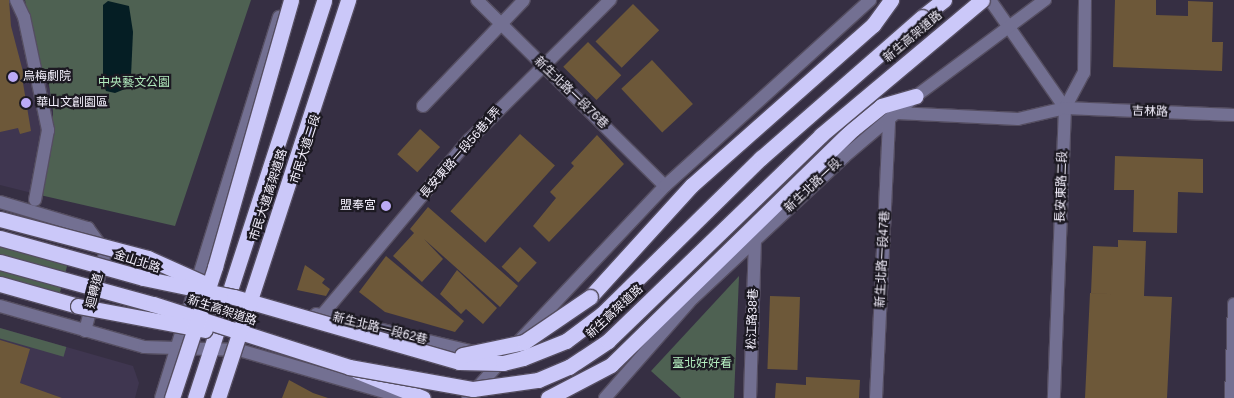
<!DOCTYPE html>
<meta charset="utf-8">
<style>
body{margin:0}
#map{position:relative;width:1234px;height:398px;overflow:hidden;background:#362f43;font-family:Helvetica,"Noto Sans TC",sans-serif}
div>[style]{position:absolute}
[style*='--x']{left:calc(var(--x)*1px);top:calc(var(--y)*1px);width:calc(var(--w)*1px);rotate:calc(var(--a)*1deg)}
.built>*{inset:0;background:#3f3650}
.green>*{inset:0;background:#4e6152;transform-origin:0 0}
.water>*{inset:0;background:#051e24}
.building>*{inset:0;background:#6d5839;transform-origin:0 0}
.roads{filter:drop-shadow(1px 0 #554e61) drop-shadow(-1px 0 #554e61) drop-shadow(0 1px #554e61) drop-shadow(0 -1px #554e61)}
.minor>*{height:12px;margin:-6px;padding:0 6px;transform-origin:6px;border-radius:6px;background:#737092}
.highway>*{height:15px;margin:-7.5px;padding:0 7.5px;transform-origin:7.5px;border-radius:7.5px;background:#cbc8f9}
.bridges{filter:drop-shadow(1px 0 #554e61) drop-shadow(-1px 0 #554e61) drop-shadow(0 1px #554e61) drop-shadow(0 -1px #554e61)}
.highway-bridge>*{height:15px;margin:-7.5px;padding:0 7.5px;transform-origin:7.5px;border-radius:7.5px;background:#cbc8f9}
.dots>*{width:14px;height:14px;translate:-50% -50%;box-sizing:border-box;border:2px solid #1c1922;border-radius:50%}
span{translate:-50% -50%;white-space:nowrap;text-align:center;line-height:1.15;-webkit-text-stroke:4.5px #1c1922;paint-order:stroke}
.street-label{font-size:12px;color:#f6f2ff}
.poi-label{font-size:12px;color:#f6f2ff}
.left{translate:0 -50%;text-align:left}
.right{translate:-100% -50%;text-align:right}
.park-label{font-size:12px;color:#b2ebbe}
</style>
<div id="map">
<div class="built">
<i style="clip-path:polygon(0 0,25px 0,38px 65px,52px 95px,53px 138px,40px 195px,0 185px)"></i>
<i style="clip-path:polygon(0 328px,133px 366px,139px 383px,135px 398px,0 398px)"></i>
</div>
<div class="green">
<i style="clip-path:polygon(25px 0,251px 0,175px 226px,40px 195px,53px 138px,53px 111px,49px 85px,38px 65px)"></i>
<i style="clip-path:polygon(0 241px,69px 259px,56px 307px,0 292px)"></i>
<i style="clip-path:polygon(739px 276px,734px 398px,681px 398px,651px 371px)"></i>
<i style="left:0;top:328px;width:69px;height:10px;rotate:16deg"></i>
</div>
<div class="water">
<i style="clip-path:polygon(108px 1px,129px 6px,133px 32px,131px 76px,125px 89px,115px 93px,106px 91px,103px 83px,103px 5px)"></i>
</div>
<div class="building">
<i style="clip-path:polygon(0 0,9px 0,11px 26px,26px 83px,23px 83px,31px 131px,20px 134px,18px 128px,0 132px)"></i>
<i style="clip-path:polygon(1115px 0,1156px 0,1156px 15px,1188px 16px,1188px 1px,1213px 2px,1212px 42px,1223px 42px,1222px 71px,1113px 67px)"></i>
<i style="left:633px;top:4px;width:37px;height:53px;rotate:45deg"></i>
<i style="left:588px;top:42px;width:47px;height:35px;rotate:45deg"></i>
<i style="left:652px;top:60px;width:60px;height:42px;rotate:47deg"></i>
<i style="left:420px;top:129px;width:27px;height:34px;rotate:42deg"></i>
<i style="left:520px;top:134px;width:47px;height:104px;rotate:42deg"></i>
<i style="clip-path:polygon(597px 135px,624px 164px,549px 242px,533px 226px,556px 198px,550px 192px,574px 166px,571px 163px)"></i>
<i style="clip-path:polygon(1115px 156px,1203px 159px,1203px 193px,1178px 192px,1177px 233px,1133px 232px,1134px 190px,1114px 190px)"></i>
<i style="clip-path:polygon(428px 207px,518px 286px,500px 307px,424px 239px,443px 259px,422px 282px,393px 256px,414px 233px,410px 229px)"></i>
<i style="clip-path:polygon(1118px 240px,1146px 241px,1144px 296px,1172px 297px,1167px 398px,1085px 398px,1090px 293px,1129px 295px,1091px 293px,1093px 246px,1118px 247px)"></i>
<i style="left:520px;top:247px;width:23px;height:27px;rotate:43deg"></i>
<i style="clip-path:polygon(386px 256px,464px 321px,455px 332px,385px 312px,359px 292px)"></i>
<i style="clip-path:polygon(305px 265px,325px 279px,322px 283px,330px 289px,326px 296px,297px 290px)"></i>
<i style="clip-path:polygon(457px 270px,497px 308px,483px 324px,466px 309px,461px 314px,440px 294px)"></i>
<i style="left:770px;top:296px;width:30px;height:73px;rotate:2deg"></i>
<i style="clip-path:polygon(0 340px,30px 349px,20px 383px,62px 398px,0 398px)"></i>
<i style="clip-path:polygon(806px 377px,860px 380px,859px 398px,775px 398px,776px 383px,806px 385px)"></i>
<i style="clip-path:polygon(289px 380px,313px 393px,328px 398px,282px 398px)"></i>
</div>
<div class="roads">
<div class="minor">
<i style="--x:16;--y:0;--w:19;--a:65"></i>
<i style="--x:24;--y:17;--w:116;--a:78"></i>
<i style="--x:48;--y:130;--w:71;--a:100.5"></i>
<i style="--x:477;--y:0;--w:264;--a:44.7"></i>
<i style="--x:990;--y:0;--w:131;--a:55.2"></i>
<i style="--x:1065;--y:108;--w:290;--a:92.2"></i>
<i style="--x:423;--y:106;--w:146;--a:-46.4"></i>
<i style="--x:1065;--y:108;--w:40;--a:-62"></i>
<i style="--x:1084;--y:73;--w:73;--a:-89.2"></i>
<i style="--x:897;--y:113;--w:121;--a:2.8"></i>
<i style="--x:1018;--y:119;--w:48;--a:-13.2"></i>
<i style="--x:1065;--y:108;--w:169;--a:2.4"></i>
<i style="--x:0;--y:202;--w:92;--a:16.5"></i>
<i style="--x:88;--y:228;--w:27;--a:54"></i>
<i style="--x:0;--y:306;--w:150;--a:15.9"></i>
<i style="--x:144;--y:347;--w:95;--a:1.8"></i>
<i style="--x:239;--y:350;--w:173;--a:16.1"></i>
<i style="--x:316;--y:314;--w:163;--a:13.5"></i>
<i style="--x:322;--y:315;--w:229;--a:-50"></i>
<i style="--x:469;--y:140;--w:199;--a:-44.8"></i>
<i style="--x:85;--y:331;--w:76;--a:-75.6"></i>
<i style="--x:519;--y:341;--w:213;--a:-46.7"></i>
<i style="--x:665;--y:186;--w:277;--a:-42.2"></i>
<i style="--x:161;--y:398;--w:399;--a:-72.8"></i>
<i style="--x:468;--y:398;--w:54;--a:-48"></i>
<i style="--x:605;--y:398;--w:133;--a:-48.7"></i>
<i style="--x:693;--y:298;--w:207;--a:-43"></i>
<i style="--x:844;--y:157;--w:94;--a:-40.3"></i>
<i style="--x:916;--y:96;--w:161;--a:-36.7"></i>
<i style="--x:750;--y:398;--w:159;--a:-88.2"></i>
<i style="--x:876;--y:398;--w:279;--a:-87.3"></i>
<i style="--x:1231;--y:398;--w:94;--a:-88.2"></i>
</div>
<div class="highway">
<i style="--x:922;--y:17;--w:28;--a:-38"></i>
<i style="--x:0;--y:284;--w:81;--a:15.8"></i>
<i style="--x:590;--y:297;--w:151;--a:-47.7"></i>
<i style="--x:692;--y:185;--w:242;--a:-41.5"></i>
<i style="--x:873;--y:25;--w:31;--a:-54"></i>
<i style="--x:357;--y:371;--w:71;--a:22.2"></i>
<i style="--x:195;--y:398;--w:418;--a:-72"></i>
<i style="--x:548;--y:398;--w:71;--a:-27.6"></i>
<i style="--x:611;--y:365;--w:338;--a:-44.3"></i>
<i style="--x:853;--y:129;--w:36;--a:-39"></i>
<i style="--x:881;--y:106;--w:36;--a:-16"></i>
</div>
</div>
<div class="bridges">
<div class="highway-bridge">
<i style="--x:0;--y:219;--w:153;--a:14.8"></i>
<i style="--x:148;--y:258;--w:66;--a:24.2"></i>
<i style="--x:0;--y:238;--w:148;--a:15.6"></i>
<i style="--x:143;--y:278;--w:93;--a:11.8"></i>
<i style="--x:234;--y:297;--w:234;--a:16.1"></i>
<i style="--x:459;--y:362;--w:44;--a:1.3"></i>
<i style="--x:503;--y:363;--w:21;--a:-14"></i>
<i style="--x:523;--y:358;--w:46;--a:-21.6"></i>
<i style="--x:566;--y:341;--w:45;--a:-36.9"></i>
<i style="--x:602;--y:314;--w:223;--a:-44.5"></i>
<i style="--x:761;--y:158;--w:214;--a:-41.2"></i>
<i style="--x:0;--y:262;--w:159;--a:15.4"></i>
<i style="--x:153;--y:304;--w:206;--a:17.8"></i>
<i style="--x:349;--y:367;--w:126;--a:10.1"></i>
<i style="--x:473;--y:389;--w:66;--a:-7.9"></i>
<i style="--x:538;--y:380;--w:34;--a:-23"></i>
<i style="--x:569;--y:367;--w:47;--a:-33.7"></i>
<i style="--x:608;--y:341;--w:296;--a:-44"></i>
<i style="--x:821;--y:135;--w:210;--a:-40"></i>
<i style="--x:78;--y:306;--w:129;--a:10.7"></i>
<i style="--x:462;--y:355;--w:63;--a:-11.8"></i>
<i style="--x:524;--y:342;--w:80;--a:-34.3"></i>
<i style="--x:172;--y:398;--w:138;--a:-71.8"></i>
<i style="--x:215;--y:267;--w:278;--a:-74.1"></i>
<i style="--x:218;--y:398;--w:419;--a:-71.9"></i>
</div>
</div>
<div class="dots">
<i style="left:13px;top:77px;background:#bcaaf6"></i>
<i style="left:26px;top:103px;background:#bcaaf6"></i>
<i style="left:386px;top:206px;background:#bcaaf6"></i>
</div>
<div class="street-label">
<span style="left:913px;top:37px;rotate:-40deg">新生高架道路</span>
<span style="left:571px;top:93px;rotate:44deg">新生北路一段76巷</span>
<span style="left:1150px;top:112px;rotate:2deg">吉林路</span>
<span style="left:306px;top:149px;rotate:-72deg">市民大道二段</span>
<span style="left:461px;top:153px;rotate:-49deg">長安東路一段56巷1弄</span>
<span style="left:813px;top:186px;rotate:-43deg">新生北路一段</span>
<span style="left:1062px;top:187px;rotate:-88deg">長安東路二段</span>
<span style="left:269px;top:195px;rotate:-72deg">市民大道高架道路</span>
<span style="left:883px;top:259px;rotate:-87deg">新生北路一段47巷</span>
<span style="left:137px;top:262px;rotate:18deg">金山北路</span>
<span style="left:95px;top:291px;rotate:-76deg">迴轉道</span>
<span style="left:222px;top:311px;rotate:18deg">新生高架道路</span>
<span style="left:615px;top:312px;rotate:-43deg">新生高架道路</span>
<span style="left:753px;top:319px;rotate:-88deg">松江路38巷</span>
<span style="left:380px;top:329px;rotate:14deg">新生北路一段62巷</span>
</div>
<div class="poi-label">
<span class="left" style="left:23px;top:77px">烏梅劇院</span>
<span class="left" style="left:36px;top:103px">華山文創園區</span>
<span class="right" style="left:376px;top:206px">盟奉宮</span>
</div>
<div class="park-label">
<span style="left:134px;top:83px">中央藝文公園</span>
<span style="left:702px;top:364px">臺北好好看</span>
</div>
</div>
